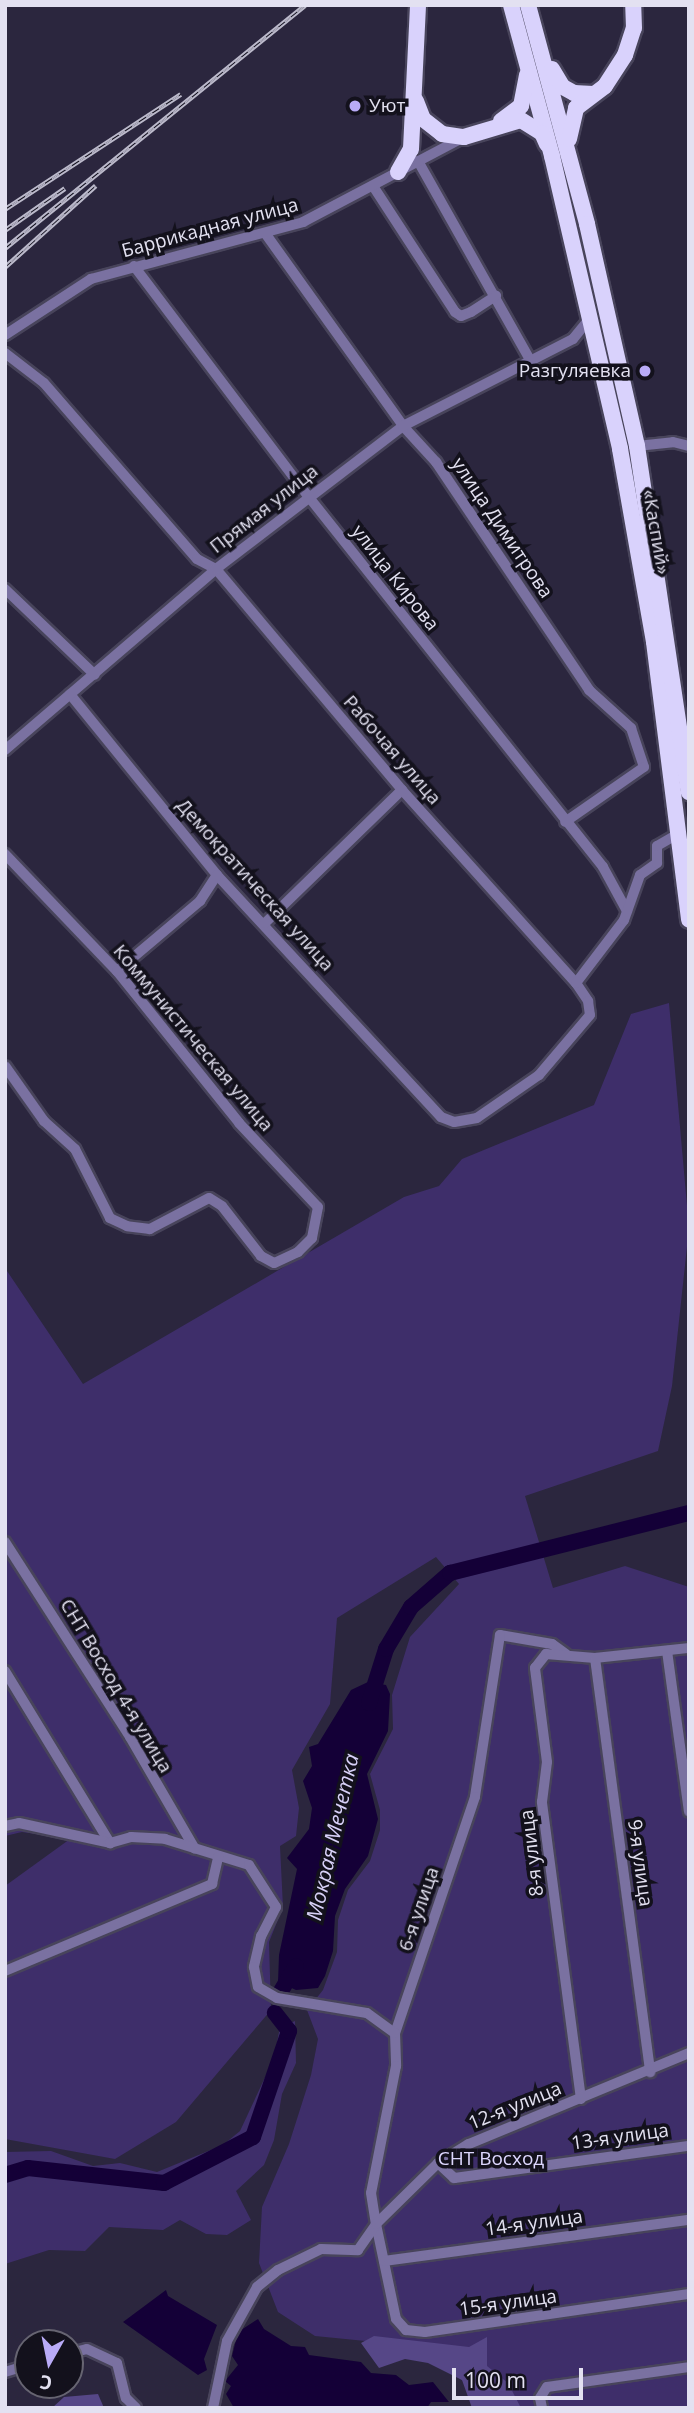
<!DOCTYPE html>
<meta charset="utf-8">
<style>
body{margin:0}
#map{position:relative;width:694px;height:2413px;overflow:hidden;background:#2b263e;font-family:"Open Sans",sans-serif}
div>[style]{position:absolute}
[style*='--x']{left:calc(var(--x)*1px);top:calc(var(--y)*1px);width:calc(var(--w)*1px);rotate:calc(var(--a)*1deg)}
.green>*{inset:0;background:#3e2e6a}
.forest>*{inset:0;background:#564787}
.water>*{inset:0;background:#140037}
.river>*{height:16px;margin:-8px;padding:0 8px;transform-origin:8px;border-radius:8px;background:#140037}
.roads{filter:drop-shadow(2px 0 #48445b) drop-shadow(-2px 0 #48445b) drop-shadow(0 2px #48445b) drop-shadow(0 -2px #48445b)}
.minor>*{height:10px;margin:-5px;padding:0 5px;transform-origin:5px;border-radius:5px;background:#7a71a1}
.trunk>*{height:16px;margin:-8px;padding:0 8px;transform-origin:8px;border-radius:8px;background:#d9d2fc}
.rail>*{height:5px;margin-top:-2.5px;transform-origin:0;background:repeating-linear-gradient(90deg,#13111c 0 8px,#bcbacb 0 16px);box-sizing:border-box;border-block:2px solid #bcbacb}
.dots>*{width:19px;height:19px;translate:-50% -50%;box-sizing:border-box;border:4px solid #13111c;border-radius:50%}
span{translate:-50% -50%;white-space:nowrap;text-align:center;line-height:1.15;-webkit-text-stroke:7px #13111c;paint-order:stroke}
.poi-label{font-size:19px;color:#e3e1f1}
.left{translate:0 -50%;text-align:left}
.right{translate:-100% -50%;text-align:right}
.street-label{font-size:19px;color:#e3e1f1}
.park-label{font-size:19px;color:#ddd7fe}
.water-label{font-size:21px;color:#d7d0f7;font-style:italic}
.frame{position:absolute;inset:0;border:7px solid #e3e1f1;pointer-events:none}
.north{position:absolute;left:14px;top:2329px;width:70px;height:70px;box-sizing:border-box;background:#13111c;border:2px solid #666471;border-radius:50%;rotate:189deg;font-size:19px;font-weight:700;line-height:28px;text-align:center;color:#e3e1f1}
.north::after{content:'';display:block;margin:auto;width:24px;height:32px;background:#b9abf7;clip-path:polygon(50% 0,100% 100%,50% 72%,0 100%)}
.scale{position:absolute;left:452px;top:2368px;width:131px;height:32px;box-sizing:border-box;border:4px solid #e3e1f1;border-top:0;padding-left:9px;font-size:21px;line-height:24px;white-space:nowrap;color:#e3e1f1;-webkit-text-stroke:5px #13111c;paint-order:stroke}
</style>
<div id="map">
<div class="green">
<i style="clip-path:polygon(669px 1003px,689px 1228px,672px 1386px,658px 1451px,525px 1496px,553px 1588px,625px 1566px,689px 1587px,689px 2408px,499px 2408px,416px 2346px,315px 2336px,278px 2312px,259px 2263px,262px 2207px,289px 2144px,311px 2075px,318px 2039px,307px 2010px,323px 1990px,337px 1952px,338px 1920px,348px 1890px,370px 1861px,380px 1830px,380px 1810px,370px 1774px,393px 1729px,392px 1695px,410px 1637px,459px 1584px,436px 1557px,337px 1618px,330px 1704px,292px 1770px,299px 1808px,296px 1836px,280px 1846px,283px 1907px,269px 1942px,271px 2010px,176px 2122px,115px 2159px,5px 2139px,5px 1886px,70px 1839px,22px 1832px,5px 1836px,5px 1268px,83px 1384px,404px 1197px,439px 1186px,462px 1159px,594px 1105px,631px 1014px)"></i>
<i style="clip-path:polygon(295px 2021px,296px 2063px,282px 2094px,274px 2140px,264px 2165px,236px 2191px,251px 2220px,227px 2235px,206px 2234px,180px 2220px,163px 2230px,109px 2227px,85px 2251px,49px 2250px,5px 2264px,5px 2152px,51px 2151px,93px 2166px,120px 2163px,157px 2172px,223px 2145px,240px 2131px,274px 2058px,280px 2027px)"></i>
</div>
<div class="forest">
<i style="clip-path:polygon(374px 2336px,469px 2347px,487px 2337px,487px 2366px,508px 2383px,521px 2408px,472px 2408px,462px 2380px,428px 2363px,405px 2359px,379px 2368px,361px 2343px)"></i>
<i style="clip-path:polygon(98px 2394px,104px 2408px,52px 2408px,64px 2397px)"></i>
</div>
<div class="water">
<i style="clip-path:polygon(368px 1682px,386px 1685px,390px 1694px,388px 1731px,367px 1774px,378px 1819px,368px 1856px,345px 1889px,335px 1916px,333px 1951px,325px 1976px,318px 1988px,296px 1990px,278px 1982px,279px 1955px,297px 1869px,287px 1858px,309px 1829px,312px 1808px,303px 1781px,312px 1766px,309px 1747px,318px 1744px,351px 1690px)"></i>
<i style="clip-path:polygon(166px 2290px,168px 2296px,217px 2325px,204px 2359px,207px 2370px,198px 2375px,123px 2322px)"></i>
<i style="clip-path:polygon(258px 2319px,264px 2329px,291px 2346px,305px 2347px,309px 2355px,361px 2362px,371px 2373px,396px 2375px,409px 2385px,433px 2382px,449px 2402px,431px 2402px,427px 2408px,234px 2408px,226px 2394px,231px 2386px,225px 2381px,238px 2365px,232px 2356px,238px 2332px)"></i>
</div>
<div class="river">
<i style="--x:369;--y:1703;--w:57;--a:-72.5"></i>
<i style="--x:386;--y:1649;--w:49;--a:-59.2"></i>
<i style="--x:411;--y:1607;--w:52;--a:-41.1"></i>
<i style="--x:450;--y:1573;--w:246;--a:-14.1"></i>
<i style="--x:281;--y:1991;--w:29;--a:-59"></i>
<i style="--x:5;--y:2175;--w:24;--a:-17"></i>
<i style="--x:28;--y:2168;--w:137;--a:6.3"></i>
<i style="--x:164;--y:2183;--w:100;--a:-27.3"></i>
<i style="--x:253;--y:2137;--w:112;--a:-71.2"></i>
<i style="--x:289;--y:2031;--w:23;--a:-128"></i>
</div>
<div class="roads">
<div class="minor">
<i style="--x:418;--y:161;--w:228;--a:60.6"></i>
<i style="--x:373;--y:186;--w:150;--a:56.9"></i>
<i style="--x:455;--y:312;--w:7;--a:34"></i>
<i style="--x:461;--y:316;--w:11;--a:-22"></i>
<i style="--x:471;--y:312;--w:30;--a:-33"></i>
<i style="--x:265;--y:233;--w:237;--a:54.4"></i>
<i style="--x:403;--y:426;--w:49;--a:47.5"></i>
<i style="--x:436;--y:462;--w:275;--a:56.1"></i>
<i style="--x:589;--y:690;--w:57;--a:42.1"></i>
<i style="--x:631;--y:728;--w:41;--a:71.6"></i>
<i style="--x:644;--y:767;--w:96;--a:145.2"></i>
<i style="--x:134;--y:266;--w:288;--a:52.9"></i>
<i style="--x:308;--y:496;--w:474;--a:51.5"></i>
<i style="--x:603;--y:867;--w:50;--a:61.4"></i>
<i style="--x:5;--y:335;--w:103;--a:-33.1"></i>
<i style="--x:91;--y:279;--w:220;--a:-15"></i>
<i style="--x:303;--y:222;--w:182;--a:-27.8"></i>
<i style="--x:5;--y:353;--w:49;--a:37.6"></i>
<i style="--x:44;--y:383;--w:233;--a:49"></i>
<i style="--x:197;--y:559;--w:21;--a:28"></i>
<i style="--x:216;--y:569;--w:289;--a:49.9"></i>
<i style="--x:402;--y:790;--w:260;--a:48"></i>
<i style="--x:576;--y:983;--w:22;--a:56"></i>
<i style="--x:588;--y:1001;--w:14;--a:82"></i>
<i style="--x:590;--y:1015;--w:79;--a:130.4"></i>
<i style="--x:539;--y:1075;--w:75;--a:145.3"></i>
<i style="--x:477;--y:1118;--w:23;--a:170"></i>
<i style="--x:454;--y:1122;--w:14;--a:-159"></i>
<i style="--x:441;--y:1117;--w:330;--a:-132.8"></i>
<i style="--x:217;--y:875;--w:233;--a:-129.1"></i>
<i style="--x:637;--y:446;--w:36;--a:-6"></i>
<i style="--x:673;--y:442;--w:16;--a:14"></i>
<i style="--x:5;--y:589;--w:124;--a:43.7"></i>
<i style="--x:5;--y:750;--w:278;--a:-40.6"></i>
<i style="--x:216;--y:569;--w:235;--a:-37.4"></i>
<i style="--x:403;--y:426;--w:191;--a:-27.1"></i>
<i style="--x:573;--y:339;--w:26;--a:-51"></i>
<i style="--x:5;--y:854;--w:162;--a:46.3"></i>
<i style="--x:117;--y:971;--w:195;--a:51.2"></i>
<i style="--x:239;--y:1123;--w:115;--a:46.8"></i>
<i style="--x:318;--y:1207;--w:32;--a:101"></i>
<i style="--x:312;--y:1238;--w:20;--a:135"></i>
<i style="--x:298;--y:1252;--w:26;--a:155"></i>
<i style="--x:274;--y:1263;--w:15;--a:-152"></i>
<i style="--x:261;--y:1256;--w:63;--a:-128"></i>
<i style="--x:222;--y:1206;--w:15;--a:-148"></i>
<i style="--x:209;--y:1198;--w:67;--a:152.3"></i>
<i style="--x:150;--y:1229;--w:23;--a:-173"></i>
<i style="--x:127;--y:1226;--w:19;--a:-155"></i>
<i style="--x:110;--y:1218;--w:77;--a:-116.9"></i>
<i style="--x:75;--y:1149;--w:42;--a:-137.9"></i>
<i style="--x:44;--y:1121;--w:67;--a:-125.3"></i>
<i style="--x:265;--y:923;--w:191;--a:-44.2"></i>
<i style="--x:117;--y:971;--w:109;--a:-40.1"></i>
<i style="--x:200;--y:901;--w:31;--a:-57"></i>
<i style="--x:576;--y:983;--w:79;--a:-52.7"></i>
<i style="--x:624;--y:920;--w:48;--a:-70.4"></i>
<i style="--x:640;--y:875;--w:21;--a:-35"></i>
<i style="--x:657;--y:863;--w:17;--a:-90"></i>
<i style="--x:657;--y:846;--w:24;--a:-30"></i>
<i style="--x:5;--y:1542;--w:232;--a:57.3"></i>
<i style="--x:130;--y:1737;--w:129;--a:59.9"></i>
<i style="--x:667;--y:1651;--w:162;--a:82.2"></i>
<i style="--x:566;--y:1654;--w:17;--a:-144"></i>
<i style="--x:552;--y:1644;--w:53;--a:-170.2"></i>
<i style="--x:500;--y:1635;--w:164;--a:98.8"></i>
<i style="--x:475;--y:1797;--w:249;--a:108.7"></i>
<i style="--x:395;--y:2033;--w:33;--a:88"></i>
<i style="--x:396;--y:2066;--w:129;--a:101.1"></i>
<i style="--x:371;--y:2193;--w:31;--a:81"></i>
<i style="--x:376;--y:2224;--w:97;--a:78.1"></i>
<i style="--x:396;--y:2319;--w:15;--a:48"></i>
<i style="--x:406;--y:2330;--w:19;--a:6"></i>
<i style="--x:425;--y:2332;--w:267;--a:-8.2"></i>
<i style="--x:595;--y:1658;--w:418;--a:82.4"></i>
<i style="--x:5;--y:1671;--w:202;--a:58.6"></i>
<i style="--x:5;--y:1826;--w:14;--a:-12"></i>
<i style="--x:19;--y:1823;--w:93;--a:12.4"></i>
<i style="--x:110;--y:1843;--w:22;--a:-16"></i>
<i style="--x:131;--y:1837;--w:34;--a:3"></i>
<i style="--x:165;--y:1839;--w:88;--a:17.2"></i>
<i style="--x:249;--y:1865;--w:50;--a:57.3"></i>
<i style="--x:276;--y:1907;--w:33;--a:117"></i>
<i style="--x:261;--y:1936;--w:32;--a:103"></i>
<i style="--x:254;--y:1967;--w:20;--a:79"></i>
<i style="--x:258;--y:1987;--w:22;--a:30"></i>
<i style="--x:277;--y:1998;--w:91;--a:9.5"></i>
<i style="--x:367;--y:2013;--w:34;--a:36"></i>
<i style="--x:5;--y:1971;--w:225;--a:-22.8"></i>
<i style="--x:212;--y:1884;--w:28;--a:-77"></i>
<i style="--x:581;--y:2099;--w:300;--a:-97.5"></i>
<i style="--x:542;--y:1802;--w:40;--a:-82.9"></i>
<i style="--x:547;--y:1762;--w:95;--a:-97.3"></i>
<i style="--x:535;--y:1668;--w:18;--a:-52"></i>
<i style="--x:546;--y:1654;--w:49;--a:4.7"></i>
<i style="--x:595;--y:1658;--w:95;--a:-6.1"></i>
<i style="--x:438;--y:2163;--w:22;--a:43"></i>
<i style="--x:454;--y:2178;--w:237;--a:-7.8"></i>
<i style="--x:384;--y:2261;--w:308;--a:-7.7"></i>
<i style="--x:70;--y:2353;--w:17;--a:-13"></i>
<i style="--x:87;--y:2349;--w:33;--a:25"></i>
<i style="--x:117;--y:2363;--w:36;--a:76"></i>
<i style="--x:126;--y:2398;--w:14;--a:45"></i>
<i style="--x:5;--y:2372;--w:24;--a:-17"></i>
<i style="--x:213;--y:2408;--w:68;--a:-78.2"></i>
<i style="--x:227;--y:2341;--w:62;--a:-60.9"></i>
<i style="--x:257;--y:2287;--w:27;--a:-39"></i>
<i style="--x:278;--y:2270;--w:48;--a:-26"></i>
<i style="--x:321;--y:2249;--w:37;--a:2"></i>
<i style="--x:358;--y:2250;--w:32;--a:-55"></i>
<i style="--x:376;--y:2224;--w:87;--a:-44.5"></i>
<i style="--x:438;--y:2163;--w:36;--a:-32"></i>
<i style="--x:469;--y:2144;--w:238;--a:-22.5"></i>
<i style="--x:542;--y:2408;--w:10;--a:-101"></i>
<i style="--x:540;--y:2398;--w:13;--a:-58"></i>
<i style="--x:547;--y:2387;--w:143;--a:-8"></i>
</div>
<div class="trunk">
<i style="--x:511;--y:5;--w:156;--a:74.8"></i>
<i style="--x:552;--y:156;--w:301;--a:76.9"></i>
<i style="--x:620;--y:449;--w:196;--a:80"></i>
<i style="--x:654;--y:642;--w:280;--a:82.8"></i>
<i style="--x:528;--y:5;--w:227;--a:74.9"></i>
<i style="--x:587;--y:224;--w:228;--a:77.3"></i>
<i style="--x:637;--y:446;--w:350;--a:81.5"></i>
<i style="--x:552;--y:69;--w:21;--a:59"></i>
<i style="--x:563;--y:87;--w:13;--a:29"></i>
<i style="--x:574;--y:93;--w:19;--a:3"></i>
<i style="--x:416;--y:101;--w:19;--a:69"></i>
<i style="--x:423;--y:119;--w:24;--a:38"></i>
<i style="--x:442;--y:134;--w:22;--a:8"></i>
<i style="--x:464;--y:137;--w:59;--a:-16.6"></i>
<i style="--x:521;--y:120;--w:25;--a:32"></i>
<i style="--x:542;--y:133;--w:12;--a:66"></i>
<i style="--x:501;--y:121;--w:25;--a:-37"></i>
<i style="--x:521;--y:106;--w:32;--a:-79"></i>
<i style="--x:569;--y:139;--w:32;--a:-77"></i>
<i style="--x:576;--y:108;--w:36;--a:-37"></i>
<i style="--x:605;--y:86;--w:37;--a:-57"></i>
<i style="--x:625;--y:55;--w:28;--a:-72"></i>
<i style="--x:634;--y:28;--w:23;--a:-92"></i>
<i style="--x:398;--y:172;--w:26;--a:-61"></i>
<i style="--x:411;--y:149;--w:144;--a:-87.2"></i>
</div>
</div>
<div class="rail">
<i style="--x:5;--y:209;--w:210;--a:-33.2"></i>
<i style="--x:5;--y:230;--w:73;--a:-35"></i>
<i style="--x:5;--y:248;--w:386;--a:-39"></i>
<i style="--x:5;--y:267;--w:122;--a:-42"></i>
</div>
<div class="dots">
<i style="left:355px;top:106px;background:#b9abf7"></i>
<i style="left:645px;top:371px;background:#b9abf7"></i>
</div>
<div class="poi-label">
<span class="left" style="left:369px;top:106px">Уют</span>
<span class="right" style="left:631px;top:371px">Разгуляевка</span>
</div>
<div class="street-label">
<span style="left:210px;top:228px;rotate:-15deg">Баррикадная улица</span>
<span style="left:264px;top:509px;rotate:-38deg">Прямая улица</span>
<span style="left:502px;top:528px;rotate:56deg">улица Димитрова</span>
<span style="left:656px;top:532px;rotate:80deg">«Каспий»</span>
<span style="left:395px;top:578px;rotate:52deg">улица Кирова</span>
<span style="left:392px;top:750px;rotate:49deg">Рабочая улица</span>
<span style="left:255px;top:885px;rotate:48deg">Демократическая улица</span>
<span style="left:193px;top:1038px;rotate:50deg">Коммунистическая улица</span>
<span style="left:116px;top:1686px;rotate:59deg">СНТ Восход 4-я улица</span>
<span style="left:532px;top:1853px;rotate:-97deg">8-я улица</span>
<span style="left:640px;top:1863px;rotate:82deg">9-я улица</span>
<span style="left:419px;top:1909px;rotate:-71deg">6-я улица</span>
<span style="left:515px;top:2106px;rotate:-22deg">12-я улица</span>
<span style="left:620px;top:2137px;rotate:-8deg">13-я улица</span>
<span style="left:534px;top:2223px;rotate:-8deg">14-я улица</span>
<span style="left:508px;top:2303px;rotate:-8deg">15-я улица</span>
</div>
<div class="park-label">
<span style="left:491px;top:2159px">СНТ Восход</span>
</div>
<div class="water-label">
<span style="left:332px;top:1837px;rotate:-77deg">Мокрая Мечетка</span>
</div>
<div class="frame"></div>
<div class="north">С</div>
<div class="scale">100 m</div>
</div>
